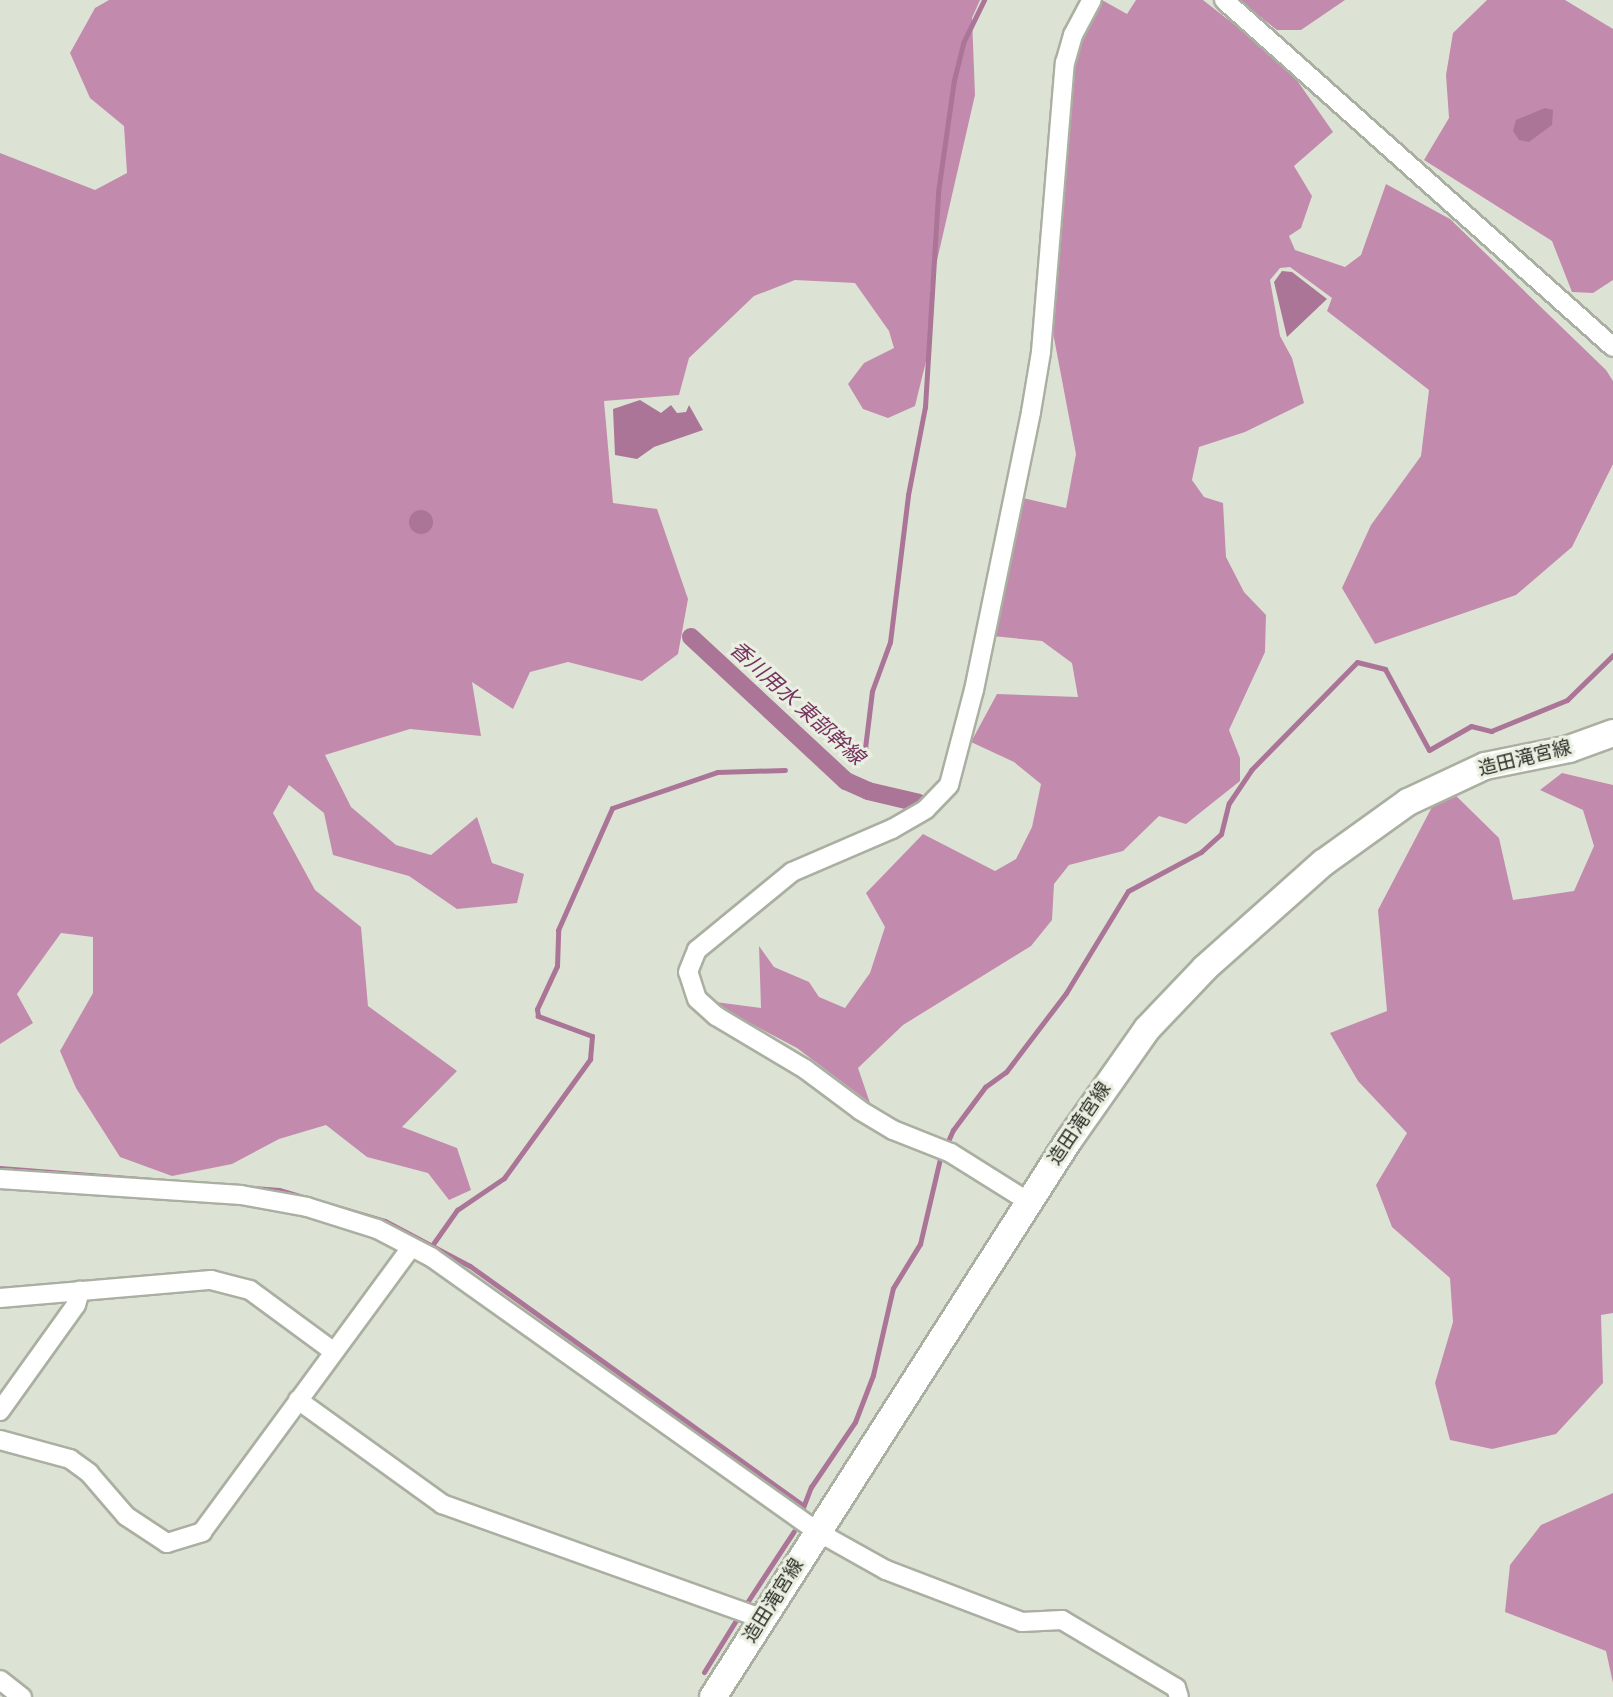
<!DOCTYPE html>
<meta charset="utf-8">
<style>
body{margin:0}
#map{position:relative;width:1613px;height:1697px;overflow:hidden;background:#dde3d4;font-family:"Source Sans 3","Noto Sans JP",sans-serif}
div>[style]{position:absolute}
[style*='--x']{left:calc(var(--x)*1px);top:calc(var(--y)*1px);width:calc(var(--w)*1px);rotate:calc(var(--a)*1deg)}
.forest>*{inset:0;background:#c28bad}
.water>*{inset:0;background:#ab7597}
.round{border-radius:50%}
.stream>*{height:5px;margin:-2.5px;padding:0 2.5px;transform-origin:2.5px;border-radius:2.5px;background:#ab7597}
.canal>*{height:18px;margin:-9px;padding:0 9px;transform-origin:9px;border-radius:9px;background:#ab7597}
.roads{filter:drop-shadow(2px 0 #aab0a1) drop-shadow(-2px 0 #aab0a1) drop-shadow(0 2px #aab0a1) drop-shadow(0 -2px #aab0a1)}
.minor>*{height:18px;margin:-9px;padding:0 9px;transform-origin:9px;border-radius:9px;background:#fff}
.secondary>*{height:26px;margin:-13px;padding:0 13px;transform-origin:13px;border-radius:13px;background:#fff}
span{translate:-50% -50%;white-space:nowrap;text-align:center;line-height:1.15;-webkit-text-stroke:6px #eaf0e1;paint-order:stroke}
.street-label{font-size:19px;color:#2a2c26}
.water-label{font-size:21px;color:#763361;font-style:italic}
</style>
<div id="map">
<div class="forest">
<i style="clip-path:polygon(109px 0,980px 0,972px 18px,975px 95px,930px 291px,930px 345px,915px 406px,888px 418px,863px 409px,848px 384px,864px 363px,894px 348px,889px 331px,855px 283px,795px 280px,754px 296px,689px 358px,679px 395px,604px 401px,613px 503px,657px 509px,688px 599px,678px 654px,642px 681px,568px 662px,530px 672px,513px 709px,472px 682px,481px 736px,410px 729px,325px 755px,351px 807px,396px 845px,431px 855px,477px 817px,492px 863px,524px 874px,517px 903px,457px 909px,409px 876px,333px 855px,324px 813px,289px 785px,273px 813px,315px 890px,361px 927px,368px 1006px,457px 1071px,402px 1127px,457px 1148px,471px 1190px,449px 1200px,428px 1173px,367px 1157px,326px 1125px,279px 1139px,232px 1164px,172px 1176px,120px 1157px,76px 1088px,60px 1051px,93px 993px,93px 937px,61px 933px,17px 994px,33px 1023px,0 1044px,0 153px,95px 190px,127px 173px,124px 126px,90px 98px,70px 53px,95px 8px)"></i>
<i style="clip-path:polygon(1102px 0,1127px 14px,1136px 0,1203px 0,1287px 66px,1333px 132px,1294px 166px,1312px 196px,1301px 228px,1289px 236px,1295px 250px,1345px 267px,1361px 255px,1386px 184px,1450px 219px,1606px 370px,1613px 381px,1613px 464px,1572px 547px,1516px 595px,1375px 644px,1342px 588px,1371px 525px,1421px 456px,1429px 390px,1327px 311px,1332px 298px,1290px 267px,1280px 268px,1270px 280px,1280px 336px,1292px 358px,1304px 403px,1245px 432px,1199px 447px,1192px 480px,1204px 497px,1223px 503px,1226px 557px,1244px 592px,1266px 615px,1265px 652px,1229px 730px,1240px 758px,1240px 781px,1186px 824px,1159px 816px,1123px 851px,1069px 865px,1054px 884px,1052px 920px,1031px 946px,903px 1025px,858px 1068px,870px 1103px,797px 1048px,708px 1001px,761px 1008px,759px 946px,774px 967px,809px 982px,819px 997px,845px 1008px,870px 973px,885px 927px,866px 893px,923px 834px,995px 871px,1016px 859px,1032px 827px,1041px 784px,1014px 762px,971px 742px,997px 694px,1078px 697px,1072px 663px,1042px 641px,992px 636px,1023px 498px,1066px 508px,1076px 454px,1054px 338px,1051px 293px,1071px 78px,1090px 12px)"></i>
<i style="clip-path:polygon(1239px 0,1345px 0,1301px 30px,1277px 30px)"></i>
<i style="clip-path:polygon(1487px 0,1565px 0,1613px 29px,1613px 280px,1593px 293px,1572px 292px,1552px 241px,1424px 160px,1449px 118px,1446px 75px,1453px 33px)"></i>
<i style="clip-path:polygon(1562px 773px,1613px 785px,1613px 1313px,1601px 1315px,1603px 1383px,1556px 1434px,1492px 1449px,1450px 1440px,1435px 1383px,1453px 1322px,1450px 1278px,1392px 1227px,1376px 1185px,1407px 1133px,1358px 1081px,1330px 1033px,1387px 1011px,1378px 910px,1444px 784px,1499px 838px,1513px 900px,1574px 891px,1594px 846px,1583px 810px,1540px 790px)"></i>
<i style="clip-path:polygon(1613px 1493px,1613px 1683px,1606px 1651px,1505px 1612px,1510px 1565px,1541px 1525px)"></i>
</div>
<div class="water">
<i style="clip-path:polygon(1545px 108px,1553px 110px,1552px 125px,1529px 142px,1519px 140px,1513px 131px,1516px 120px)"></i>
<i style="clip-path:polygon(1282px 271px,1292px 272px,1327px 299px,1287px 337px,1274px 282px)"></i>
<i style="clip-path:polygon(640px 400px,661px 413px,671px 405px,677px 413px,686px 412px,689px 405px,703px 430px,654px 447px,637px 459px,615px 455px,613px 409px)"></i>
<i class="round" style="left:409px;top:510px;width:24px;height:24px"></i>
</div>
<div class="stream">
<i style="--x:851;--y:752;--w:15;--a:-16"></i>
<i style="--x:865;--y:748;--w:57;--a:-83"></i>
<i style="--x:872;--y:691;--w:52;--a:-69.8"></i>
<i style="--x:890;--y:642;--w:148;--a:-83"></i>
<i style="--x:908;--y:495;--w:90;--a:-79.1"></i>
<i style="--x:925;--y:407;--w:215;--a:-86.5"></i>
<i style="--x:938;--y:192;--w:113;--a:-81.9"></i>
<i style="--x:954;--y:80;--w:38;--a:-76"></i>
<i style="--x:963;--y:43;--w:48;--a:-64"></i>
<i style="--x:0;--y:1168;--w:280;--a:4.5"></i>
<i style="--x:279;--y:1190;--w:110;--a:16.3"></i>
<i style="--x:385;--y:1221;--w:96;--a:27.9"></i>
<i style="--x:470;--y:1266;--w:410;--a:35.7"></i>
<i style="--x:433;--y:1244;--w:42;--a:-54.8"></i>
<i style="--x:457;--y:1210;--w:57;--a:-34.2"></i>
<i style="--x:504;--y:1178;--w:147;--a:-54.1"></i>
<i style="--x:590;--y:1059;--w:23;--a:-85"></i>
<i style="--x:592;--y:1036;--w:58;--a:-159.7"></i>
<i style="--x:538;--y:1016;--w:7;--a:-98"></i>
<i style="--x:537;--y:1009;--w:47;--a:-65.1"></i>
<i style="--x:557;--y:966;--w:36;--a:-88"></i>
<i style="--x:558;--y:930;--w:133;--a:-66.1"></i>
<i style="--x:612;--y:808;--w:111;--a:-18.9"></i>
<i style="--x:717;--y:772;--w:68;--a:-1.7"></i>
<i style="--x:802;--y:1510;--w:25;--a:-69"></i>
<i style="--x:811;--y:1487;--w:78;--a:-55.9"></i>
<i style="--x:855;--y:1422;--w:50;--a:-69"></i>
<i style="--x:873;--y:1375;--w:89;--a:-77.1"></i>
<i style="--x:893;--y:1288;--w:52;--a:-58.5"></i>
<i style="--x:920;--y:1244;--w:87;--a:-76.8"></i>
<i style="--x:940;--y:1159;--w:32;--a:-66"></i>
<i style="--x:953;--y:1130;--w:54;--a:-53.3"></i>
<i style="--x:985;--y:1087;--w:26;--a:-36"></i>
<i style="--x:1006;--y:1072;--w:99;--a:-52.8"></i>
<i style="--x:1066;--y:993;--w:119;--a:-58.7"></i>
<i style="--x:1128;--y:891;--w:83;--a:-28.1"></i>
<i style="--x:1201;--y:852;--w:27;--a:-42"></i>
<i style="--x:1221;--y:834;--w:32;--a:-76"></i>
<i style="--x:1229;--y:803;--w:40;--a:-56"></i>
<i style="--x:1251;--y:770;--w:151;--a:-45.5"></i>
<i style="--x:1357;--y:662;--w:29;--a:14"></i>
<i style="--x:1385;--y:669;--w:92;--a:61.5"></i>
<i style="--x:1429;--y:750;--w:48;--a:-29.7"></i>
<i style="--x:1471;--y:726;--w:21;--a:14"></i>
<i style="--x:1491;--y:731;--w:82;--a:-22.2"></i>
<i style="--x:1567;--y:700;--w:64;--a:-44.4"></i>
<i style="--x:746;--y:1604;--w:87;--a:-56.7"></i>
<i style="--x:704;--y:1672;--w:65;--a:-58.3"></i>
</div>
<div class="canal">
<i style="--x:691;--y:637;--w:212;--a:42.9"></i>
<i style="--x:846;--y:781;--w:24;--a:24"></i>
<i style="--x:868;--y:791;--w:52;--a:13.2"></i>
</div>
<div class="roads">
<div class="minor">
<i style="--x:1224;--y:0;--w:521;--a:41.73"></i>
<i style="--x:0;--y:1179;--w:242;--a:3.8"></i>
<i style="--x:241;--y:1195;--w:67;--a:10.3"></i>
<i style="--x:307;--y:1207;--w:73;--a:17.4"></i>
<i style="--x:377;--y:1229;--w:61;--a:27.4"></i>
<i style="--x:431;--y:1257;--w:475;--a:35.4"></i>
<i style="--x:818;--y:1532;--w:78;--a:29.2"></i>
<i style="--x:886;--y:1570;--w:146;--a:20.9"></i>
<i style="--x:1022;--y:1622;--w:40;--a:-2.9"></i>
<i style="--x:1062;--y:1620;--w:133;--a:30.8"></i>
<i style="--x:1176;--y:1688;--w:9;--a:72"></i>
<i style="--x:1029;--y:1202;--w:92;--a:-147.9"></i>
<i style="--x:951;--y:1153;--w:62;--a:-158.4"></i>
<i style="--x:893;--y:1130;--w:39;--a:-149"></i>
<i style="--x:860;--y:1110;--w:69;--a:-143.3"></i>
<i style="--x:805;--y:1069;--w:104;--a:-149.2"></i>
<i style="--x:716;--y:1016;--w:25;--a:-138"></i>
<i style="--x:697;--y:999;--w:28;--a:-108"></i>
<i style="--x:688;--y:972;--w:24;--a:-68"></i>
<i style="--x:697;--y:950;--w:123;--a:-39.4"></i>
<i style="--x:792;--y:872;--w:109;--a:-23.3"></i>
<i style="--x:892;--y:829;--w:39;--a:-30"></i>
<i style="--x:926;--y:809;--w:33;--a:-46"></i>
<i style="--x:949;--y:785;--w:98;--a:-75.3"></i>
<i style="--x:974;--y:690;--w:284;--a:-78.4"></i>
<i style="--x:1031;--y:412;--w:61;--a:-80.5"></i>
<i style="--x:1041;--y:352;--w:290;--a:-85.3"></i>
<i style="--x:1065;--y:63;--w:29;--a:-74"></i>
<i style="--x:1073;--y:35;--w:40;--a:-62"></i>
<i style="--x:0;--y:1298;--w:212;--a:-4.9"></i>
<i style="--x:211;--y:1280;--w:40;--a:14.4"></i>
<i style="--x:250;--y:1290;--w:104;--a:36.4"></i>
<i style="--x:298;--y:1400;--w:178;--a:35.8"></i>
<i style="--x:442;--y:1504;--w:342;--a:19.7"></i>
<i style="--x:0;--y:1411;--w:130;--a:-54.4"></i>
<i style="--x:76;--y:1305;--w:15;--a:-74"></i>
<i style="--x:0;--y:1440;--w:73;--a:15.2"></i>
<i style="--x:70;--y:1459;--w:24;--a:36"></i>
<i style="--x:89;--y:1473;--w:57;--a:49.3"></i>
<i style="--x:126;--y:1516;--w:49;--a:33.4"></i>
<i style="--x:167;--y:1543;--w:37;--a:-17"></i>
<i style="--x:202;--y:1532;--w:353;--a:-53.7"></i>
<i style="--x:0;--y:1680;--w:28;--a:38"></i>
</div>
<div class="secondary">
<i style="--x:713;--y:1697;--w:661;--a:-57.42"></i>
<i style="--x:1069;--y:1140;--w:136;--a:-54.9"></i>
<i style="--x:1147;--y:1029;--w:84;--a:-46.4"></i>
<i style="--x:1205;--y:968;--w:158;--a:-41.7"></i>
<i style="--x:1323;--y:863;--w:105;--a:-35.7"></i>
<i style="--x:1408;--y:802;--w:85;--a:-25.1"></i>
<i style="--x:1485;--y:766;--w:86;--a:-11.4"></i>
<i style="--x:1569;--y:749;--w:47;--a:-20"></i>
</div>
</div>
<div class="street-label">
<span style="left:1525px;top:759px;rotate:-14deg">造田滝宮線</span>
<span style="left:1080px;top:1124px;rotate:-56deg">造田滝宮線</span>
<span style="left:774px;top:1601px;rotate:-58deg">造田滝宮線</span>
</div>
<div class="water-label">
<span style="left:797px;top:703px;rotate:42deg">香川用水 東部幹線</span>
</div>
</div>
